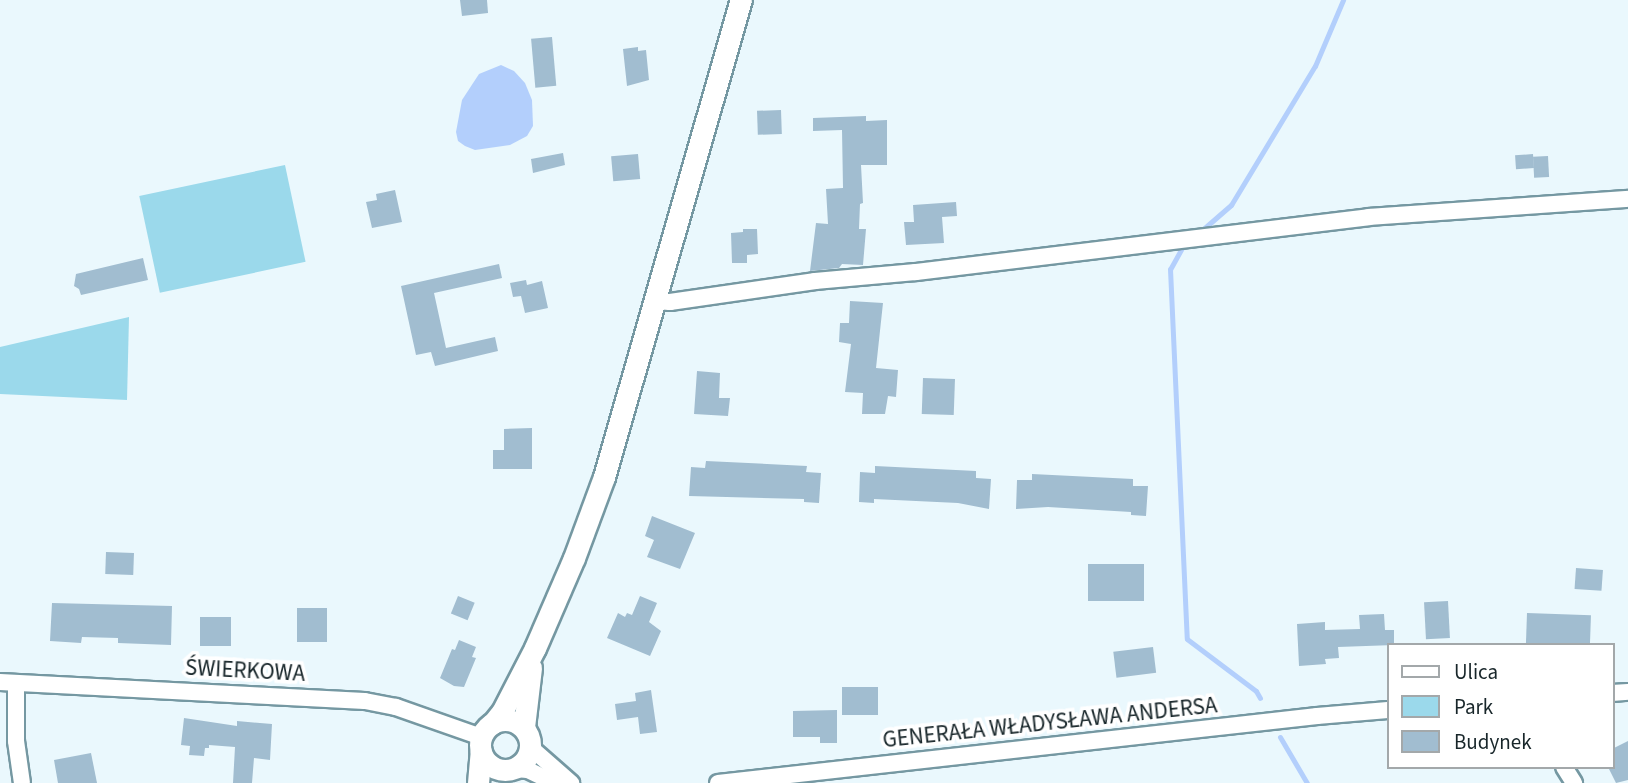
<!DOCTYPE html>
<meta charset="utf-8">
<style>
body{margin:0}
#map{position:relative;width:1628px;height:783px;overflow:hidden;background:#eaf8fd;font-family:"Source Sans 3",sans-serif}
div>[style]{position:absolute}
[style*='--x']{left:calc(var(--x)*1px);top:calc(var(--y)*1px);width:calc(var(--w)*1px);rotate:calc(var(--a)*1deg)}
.green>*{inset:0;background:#9bd9eb;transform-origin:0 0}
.water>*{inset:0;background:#b3cffc}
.stream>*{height:5px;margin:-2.5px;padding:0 2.5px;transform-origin:2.5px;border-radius:2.5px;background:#b3cffc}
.building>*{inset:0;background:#a1bdd0;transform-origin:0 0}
.roads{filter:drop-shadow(2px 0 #7598a2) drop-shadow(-2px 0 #7598a2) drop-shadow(0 2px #7598a2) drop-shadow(0 -2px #7598a2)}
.minor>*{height:16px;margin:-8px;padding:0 8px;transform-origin:8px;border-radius:8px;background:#fff}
.tertiary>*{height:21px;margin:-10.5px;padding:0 10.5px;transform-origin:10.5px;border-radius:10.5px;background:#fff}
.tertiary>.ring{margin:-10.5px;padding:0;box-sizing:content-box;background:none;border:21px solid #fff;border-radius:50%}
span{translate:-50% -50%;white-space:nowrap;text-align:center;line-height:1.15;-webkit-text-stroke:7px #fff;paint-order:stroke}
.street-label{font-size:23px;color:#18262a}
.legend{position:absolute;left:1387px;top:643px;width:228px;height:126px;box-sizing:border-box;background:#fff;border:2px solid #a3a8aa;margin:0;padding:9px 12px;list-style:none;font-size:21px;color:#18262a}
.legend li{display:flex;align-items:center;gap:14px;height:35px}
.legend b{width:35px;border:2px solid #a3a8aa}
</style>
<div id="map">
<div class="green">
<i style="left:285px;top:165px;width:99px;height:149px;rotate:78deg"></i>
<i style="clip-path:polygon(129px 317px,127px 400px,0 394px,0 347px)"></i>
</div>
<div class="water">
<i style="clip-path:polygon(501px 65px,514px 71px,525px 83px,532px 100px,533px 126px,527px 136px,510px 145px,475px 150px,465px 146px,458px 141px,456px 132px,462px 100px,479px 74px)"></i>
</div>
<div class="stream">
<i style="--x:1201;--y:231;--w:40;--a:-41"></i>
<i style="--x:1231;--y:205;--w:162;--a:-58.9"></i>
<i style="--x:1315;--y:66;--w:72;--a:-67"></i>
<i style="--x:1183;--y:246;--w:26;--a:119"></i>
<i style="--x:1170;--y:269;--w:370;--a:87.4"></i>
<i style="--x:1187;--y:639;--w:86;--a:37"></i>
<i style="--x:1256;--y:691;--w:8;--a:60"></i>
<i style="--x:1280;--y:737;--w:53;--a:59.6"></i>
</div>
<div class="building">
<i style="clip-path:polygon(460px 0,487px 0,488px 13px,462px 16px)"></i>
<i style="left:552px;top:37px;width:49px;height:21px;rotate:85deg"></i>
<i style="clip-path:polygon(638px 47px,638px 51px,646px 50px,649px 80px,627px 86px,623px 49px)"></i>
<i style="left:781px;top:110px;width:24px;height:24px;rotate:88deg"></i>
<i style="clip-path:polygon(866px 116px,866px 121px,887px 120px,887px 165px,861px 165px,863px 203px,860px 204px,859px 229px,866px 229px,863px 265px,842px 264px,839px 268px,810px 271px,816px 223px,828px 224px,826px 189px,843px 188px,842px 130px,813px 131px,813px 118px)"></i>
<i style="clip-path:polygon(563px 153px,565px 165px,533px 173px,531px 159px)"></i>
<i style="left:638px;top:154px;width:25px;height:27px;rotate:85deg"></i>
<i style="left:1533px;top:154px;width:14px;height:18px;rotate:86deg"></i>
<i style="left:1548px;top:156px;width:21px;height:15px;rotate:87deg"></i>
<i style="clip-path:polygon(395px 190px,402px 222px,372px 228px,366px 202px,377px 200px,376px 194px)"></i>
<i style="clip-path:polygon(956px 202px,957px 216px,942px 217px,944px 243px,906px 245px,904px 222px,914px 222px,913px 205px)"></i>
<i style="clip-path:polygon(743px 229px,757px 229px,758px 254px,747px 255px,747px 263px,732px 263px,731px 233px,743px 232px)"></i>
<i style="clip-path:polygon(143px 258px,148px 280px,81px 295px,79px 289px,74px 286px,76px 274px)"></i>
<i style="clip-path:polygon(499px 264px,502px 278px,434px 293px,446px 348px,495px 337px,498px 351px,435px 366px,431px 352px,416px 355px,401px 286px)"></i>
<i style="clip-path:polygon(526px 280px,527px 285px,542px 281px,548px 308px,525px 313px,521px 296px,513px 297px,510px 283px)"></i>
<i style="clip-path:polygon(850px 301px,883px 303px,876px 368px,898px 370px,896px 397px,888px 396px,885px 414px,862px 414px,863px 393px,845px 392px,851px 344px,839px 342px,840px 323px,849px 323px)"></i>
<i style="clip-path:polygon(697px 371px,720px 373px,719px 398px,730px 398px,728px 416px,694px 414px)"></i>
<i style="left:923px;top:378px;width:32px;height:36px;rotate:2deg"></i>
<i style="clip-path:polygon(532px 428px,532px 469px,493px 469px,493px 450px,504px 450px,504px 429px)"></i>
<i style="clip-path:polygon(706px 461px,807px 466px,806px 472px,821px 473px,819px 503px,804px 502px,804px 499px,689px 496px,691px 467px,705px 468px)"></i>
<i style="clip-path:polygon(875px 466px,976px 471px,976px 478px,991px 479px,989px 509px,958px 503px,874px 499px,874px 503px,859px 502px,860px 472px,875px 473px)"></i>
<i style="clip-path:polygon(1032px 474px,1133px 479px,1133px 486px,1148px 486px,1146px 516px,1131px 515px,1131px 512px,1048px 507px,1016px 509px,1017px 480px,1032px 480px)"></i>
<i style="clip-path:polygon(652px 516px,695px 533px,680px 569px,647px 557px,654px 540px,645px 536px)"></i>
<i style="left:106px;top:552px;width:28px;height:22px;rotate:2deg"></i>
<i style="left:1088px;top:564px;width:56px;height:37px"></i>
<i style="left:1576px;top:568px;width:27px;height:21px;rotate:4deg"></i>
<i style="left:458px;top:596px;width:18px;height:19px;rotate:22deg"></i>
<i style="clip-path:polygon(640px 596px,657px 603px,649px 622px,661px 631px,650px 656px,607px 638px,618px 613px,625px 617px,627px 613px,632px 615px)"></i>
<i style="left:1448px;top:601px;width:37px;height:24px;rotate:87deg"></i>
<i style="clip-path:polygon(52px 603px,172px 606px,171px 645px,118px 643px,118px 638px,82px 637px,81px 643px,50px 641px)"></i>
<i style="left:297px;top:608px;width:30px;height:34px"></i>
<i style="left:1527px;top:613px;width:64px;height:32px;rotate:2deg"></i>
<i style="clip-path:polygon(1384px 614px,1385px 630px,1394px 630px,1394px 645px,1338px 647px,1339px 658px,1325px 659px,1326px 664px,1299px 666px,1297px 624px,1325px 622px,1325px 630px,1360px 629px,1359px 615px)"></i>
<i style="left:200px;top:617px;width:31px;height:29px"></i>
<i style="clip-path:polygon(459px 640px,476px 647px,472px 657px,476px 658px,464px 687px,454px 686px,440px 678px,452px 649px,455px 650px)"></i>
<i style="left:1153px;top:647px;width:26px;height:40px;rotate:83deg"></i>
<i style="left:842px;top:687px;width:36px;height:28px"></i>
<i style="clip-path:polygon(651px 690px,657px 732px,640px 734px,638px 717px,617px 720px,615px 704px,636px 701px,635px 693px)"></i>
<i style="clip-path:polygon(837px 710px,837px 743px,820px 743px,820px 737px,793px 737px,793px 711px)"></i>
<i style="clip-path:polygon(184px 718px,237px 726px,237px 721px,272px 724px,270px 760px,254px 758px,252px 783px,233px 783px,235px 747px,209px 745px,209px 748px,205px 748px,204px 756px,189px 755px,190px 746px,181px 745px)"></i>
<i style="clip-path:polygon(1628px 741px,1628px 780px,1616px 783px,1608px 767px,1612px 767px,1612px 749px)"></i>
<i style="clip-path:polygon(91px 753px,97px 783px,58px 783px,54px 760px)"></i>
</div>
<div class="roads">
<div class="minor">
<i style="--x:654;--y:301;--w:16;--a:4"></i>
<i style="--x:670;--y:302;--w:147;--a:-8.2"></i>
<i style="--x:815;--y:281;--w:101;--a:-5.1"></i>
<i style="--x:916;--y:272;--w:456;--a:-6.9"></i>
<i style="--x:1369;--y:217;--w:260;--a:-4"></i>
<i style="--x:0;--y:682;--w:365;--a:3"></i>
<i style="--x:365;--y:701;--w:32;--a:11"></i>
<i style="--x:396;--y:707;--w:90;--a:19.4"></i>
<i style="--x:16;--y:683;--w:58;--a:90"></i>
<i style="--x:16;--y:741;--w:42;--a:81.9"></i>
<i style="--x:1612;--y:693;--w:16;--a:-4"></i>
<i style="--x:530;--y:747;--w:55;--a:41.3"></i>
<i style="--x:1564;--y:767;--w:19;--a:58"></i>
<i style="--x:514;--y:769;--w:14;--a:4"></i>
<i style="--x:528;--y:770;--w:30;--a:26"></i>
<i style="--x:718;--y:783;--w:603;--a:-6.38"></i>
<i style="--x:1317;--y:716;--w:71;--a:-4.8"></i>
</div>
<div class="tertiary">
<i class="ring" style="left:480px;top:720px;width:29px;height:29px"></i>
<i style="--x:493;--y:723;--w:14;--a:-51"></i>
<i style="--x:502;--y:712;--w:72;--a:-62.7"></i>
<i style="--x:535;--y:648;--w:98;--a:-66.6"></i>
<i style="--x:574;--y:558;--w:86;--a:-69.7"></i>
<i style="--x:604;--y:477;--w:496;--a:-74"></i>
<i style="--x:524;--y:727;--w:60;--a:-83.3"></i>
<i style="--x:478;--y:783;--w:32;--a:-85"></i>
</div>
</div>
<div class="street-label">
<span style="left:245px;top:671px;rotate:3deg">ŚWIERKOWA</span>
<span style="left:1050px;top:723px;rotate:-6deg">GENERAŁA WŁADYSŁAWA ANDERSA</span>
</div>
<ul class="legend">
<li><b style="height:9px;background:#fff"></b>Ulica</li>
<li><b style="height:19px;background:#9bd9eb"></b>Park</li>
<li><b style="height:19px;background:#a1bdd0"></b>Budynek</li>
</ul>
</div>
